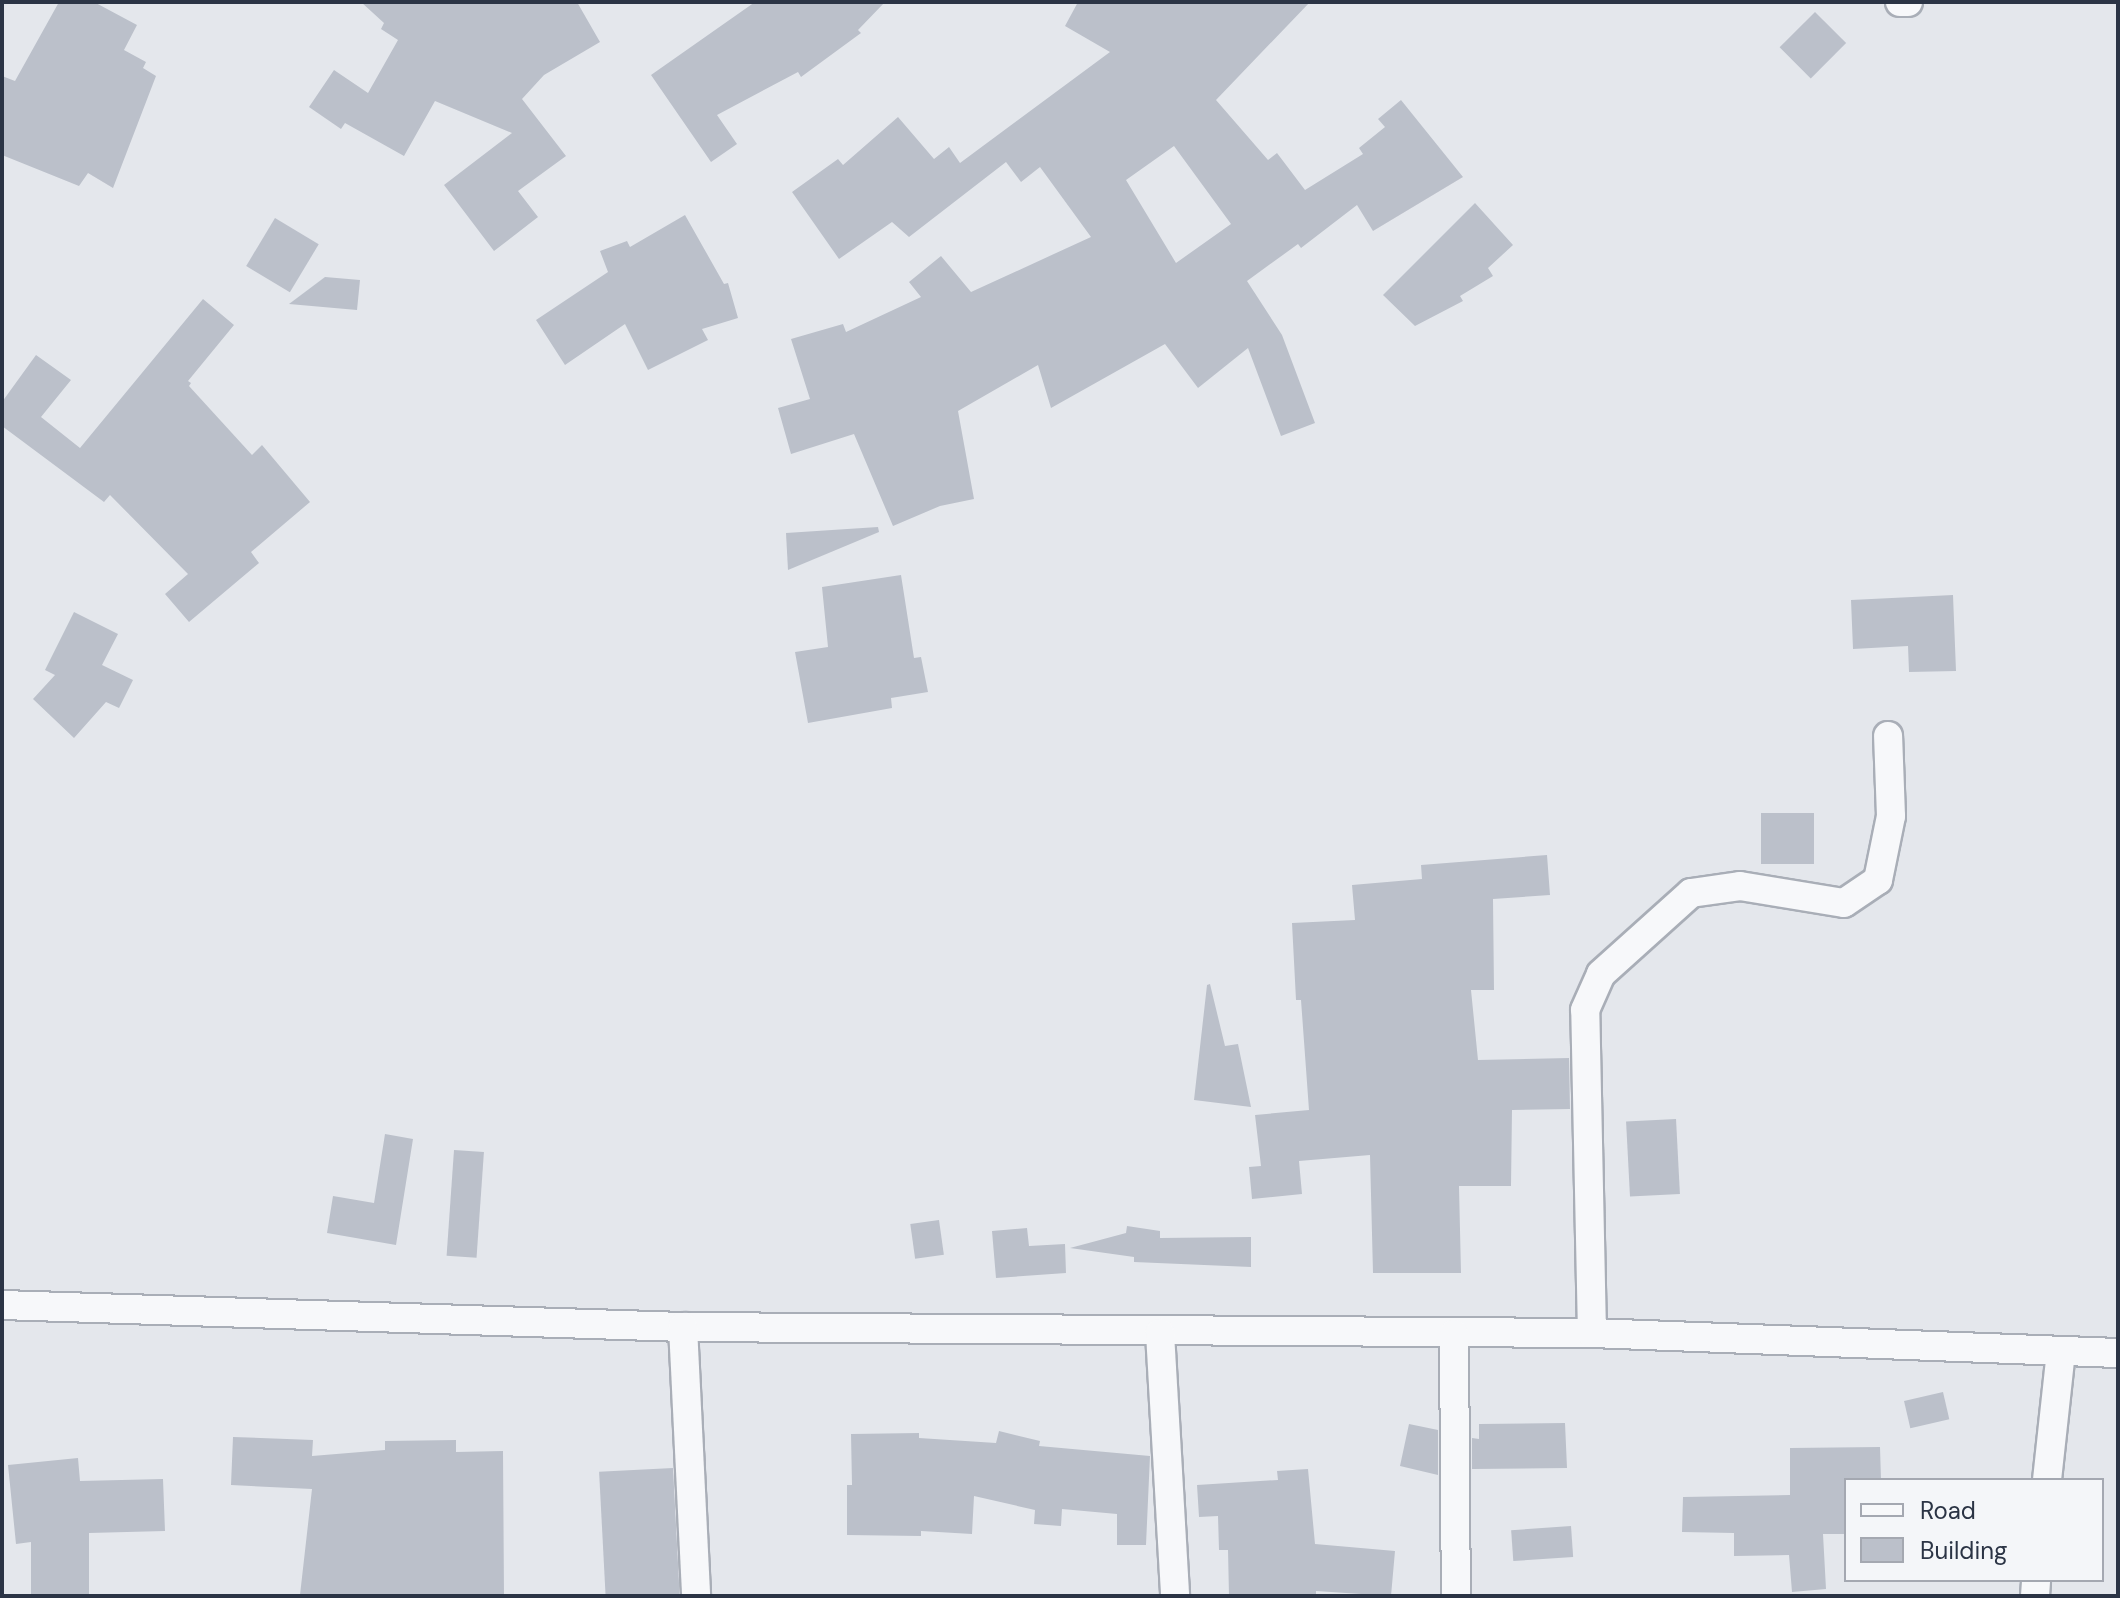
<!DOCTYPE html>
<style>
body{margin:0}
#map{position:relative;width:2120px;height:1598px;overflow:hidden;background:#e4e7ec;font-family:"DM Sans",sans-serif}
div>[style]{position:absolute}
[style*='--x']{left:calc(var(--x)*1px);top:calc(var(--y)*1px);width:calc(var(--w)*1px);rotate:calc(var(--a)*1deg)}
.building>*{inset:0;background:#bbc0ca;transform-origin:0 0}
.roads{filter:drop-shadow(2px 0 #a9aeb7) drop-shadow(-2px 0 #a9aeb7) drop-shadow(0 2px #a9aeb7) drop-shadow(0 -2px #a9aeb7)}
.minor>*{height:28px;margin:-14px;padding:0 14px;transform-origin:14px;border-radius:14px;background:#f7f8fa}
span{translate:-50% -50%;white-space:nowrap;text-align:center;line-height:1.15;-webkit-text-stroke:6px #f4f6f9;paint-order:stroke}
.frame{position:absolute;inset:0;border:4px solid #2b3445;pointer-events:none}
.legend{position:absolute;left:1844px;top:1478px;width:260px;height:104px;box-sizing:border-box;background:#f4f6f9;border:2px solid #a4a8b1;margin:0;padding:10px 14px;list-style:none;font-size:24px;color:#2b3445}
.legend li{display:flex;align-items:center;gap:16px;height:40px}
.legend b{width:40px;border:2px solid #a4a8b1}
</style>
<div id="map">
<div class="building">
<i style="clip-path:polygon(59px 2px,94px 2px,137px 25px,124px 50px,146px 62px,143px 68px,156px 76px,113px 188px,88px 173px,79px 186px,2px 155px,2px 76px,15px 81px)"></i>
<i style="clip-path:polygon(361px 2px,577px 2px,600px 42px,544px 75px,522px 99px,566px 156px,518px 191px,538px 217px,494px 251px,444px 185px,512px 133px,435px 101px,404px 156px,345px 123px,341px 129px,309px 107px,334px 70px,368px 93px,398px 40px,381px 29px,384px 23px)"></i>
<i style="clip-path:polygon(755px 2px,885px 2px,858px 30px,861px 33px,801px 77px,798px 72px,717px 115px,737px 144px,711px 162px,651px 75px)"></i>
<i style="clip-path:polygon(evenodd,1078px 2px,1310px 2px,1216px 100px,1268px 160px,1277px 153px,1305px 190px,1363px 154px,1359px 148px,1385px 127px,1378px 119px,1401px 100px,1463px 177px,1373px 231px,1357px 205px,1301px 248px,1298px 244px,1247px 281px,1282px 335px,1315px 423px,1281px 436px,1248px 348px,1198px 388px,1165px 344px,1051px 408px,1038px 365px,958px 411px,974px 499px,940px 506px,893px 526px,854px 434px,791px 454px,778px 408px,810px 399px,791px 339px,843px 324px,846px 332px,921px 297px,909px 282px,941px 256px,971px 292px,1091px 237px,1040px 167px,1021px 182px,1006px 162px,909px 237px,892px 222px,839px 259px,792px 192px,838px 159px,843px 165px,898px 117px,934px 159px,949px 147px,960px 163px,1110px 52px,1065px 26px,1078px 2px,1174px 146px,1231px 224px,1176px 263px,1126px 180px,1174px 146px)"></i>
<i style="left:1815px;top:12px;width:44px;height:50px;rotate:45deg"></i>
<i style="clip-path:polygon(1475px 203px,1513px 245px,1488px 268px,1493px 276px,1460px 296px,1463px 301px,1415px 326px,1383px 295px)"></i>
<i style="clip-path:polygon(685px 215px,724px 284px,728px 283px,738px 318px,702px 329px,708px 340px,648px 370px,625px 324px,565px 365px,536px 320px,608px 272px,600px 251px,627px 241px,630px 247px)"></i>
<i style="left:275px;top:218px;width:51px;height:56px;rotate:31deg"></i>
<i style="clip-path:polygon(325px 277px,360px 280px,357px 310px,289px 304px)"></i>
<i style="clip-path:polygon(203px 299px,234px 325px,188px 381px,191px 383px,189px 386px,252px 455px,262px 445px,310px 502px,251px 552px,259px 563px,189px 622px,165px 594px,188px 574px,110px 495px,104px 502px,2px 426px,2px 402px,36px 355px,71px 380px,41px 417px,80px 448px)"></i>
<i style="clip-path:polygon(878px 527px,879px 532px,788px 570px,786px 533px)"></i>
<i style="clip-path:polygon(901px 575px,914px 658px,921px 657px,928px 692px,891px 698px,892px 708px,808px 723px,795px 652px,828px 647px,822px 587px)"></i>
<i style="clip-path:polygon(1953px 595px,1956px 671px,1909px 672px,1908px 646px,1853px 649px,1851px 600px)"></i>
<i style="clip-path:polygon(74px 612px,118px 634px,102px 665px,133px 680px,119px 708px,106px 702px,74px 738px,33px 699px,55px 675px,45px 670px)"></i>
<i style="left:1761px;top:813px;width:53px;height:51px"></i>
<i style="clip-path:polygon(1547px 855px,1550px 895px,1493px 899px,1494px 990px,1471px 990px,1478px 1060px,1569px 1058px,1570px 1109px,1512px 1110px,1511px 1186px,1459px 1186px,1461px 1273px,1373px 1273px,1370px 1155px,1299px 1161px,1302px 1194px,1252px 1199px,1249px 1167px,1261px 1166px,1255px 1115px,1309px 1110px,1301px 1000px,1296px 1000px,1292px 923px,1355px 920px,1352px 885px,1422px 879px,1421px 865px)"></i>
<i style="clip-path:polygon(1210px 984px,1225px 1046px,1238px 1044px,1251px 1107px,1194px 1100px,1207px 985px)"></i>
<i style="left:1676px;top:1119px;width:75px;height:50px;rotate:87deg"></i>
<i style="clip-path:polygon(385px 1134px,413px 1139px,396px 1245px,327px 1233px,333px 1196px,374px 1203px)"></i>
<i style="left:454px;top:1150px;width:30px;height:106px;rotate:4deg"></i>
<i style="left:939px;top:1220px;width:35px;height:29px;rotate:82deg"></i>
<i style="clip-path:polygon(1127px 1226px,1160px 1231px,1160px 1238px,1251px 1237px,1251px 1267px,1134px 1262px,1134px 1257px,1070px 1248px,1126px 1233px)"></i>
<i style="clip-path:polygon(1027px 1228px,1029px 1246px,1065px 1244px,1066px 1273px,996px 1278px,992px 1231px)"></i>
<i style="left:1943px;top:1392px;width:28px;height:40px;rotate:77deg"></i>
<i style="clip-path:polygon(1565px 1423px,1567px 1468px,1472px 1469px,1472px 1438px,1479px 1439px,1479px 1424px)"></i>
<i style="clip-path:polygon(1409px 1424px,1438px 1430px,1438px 1475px,1400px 1466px)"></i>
<i style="clip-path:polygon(999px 1431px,1040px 1441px,1039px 1446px,1150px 1456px,1146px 1545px,1117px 1545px,1117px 1514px,1062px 1509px,1061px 1526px,1034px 1524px,1035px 1510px,974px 1496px,972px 1534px,921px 1531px,921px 1536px,847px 1535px,847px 1485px,852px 1485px,851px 1434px,919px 1433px,919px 1438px,996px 1443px)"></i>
<i style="clip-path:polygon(233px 1437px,313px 1440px,312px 1456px,385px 1450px,385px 1441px,456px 1440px,456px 1452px,503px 1451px,504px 1596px,300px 1595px,312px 1489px,231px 1485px)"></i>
<i style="clip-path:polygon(1880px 1447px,1881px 1480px,1846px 1480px,1846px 1534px,1823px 1534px,1826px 1589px,1792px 1592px,1789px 1555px,1734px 1556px,1734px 1533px,1682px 1532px,1683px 1497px,1790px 1495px,1790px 1448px)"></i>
<i style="clip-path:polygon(78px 1458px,80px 1481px,163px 1479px,165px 1531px,89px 1533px,89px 1596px,31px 1596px,31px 1542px,16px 1544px,8px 1465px)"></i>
<i style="left:673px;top:1468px;width:128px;height:74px;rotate:87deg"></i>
<i style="clip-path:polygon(1308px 1469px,1315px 1544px,1395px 1551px,1391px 1596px,1316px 1591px,1316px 1596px,1229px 1596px,1228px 1550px,1219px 1550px,1218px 1516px,1199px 1517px,1197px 1485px,1278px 1480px,1277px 1471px)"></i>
<i style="left:1571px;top:1526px;width:31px;height:60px;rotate:86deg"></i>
</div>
<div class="roads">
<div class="minor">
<i style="--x:1900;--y:2;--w:8;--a:0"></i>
<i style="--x:2;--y:1305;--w:681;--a:1.85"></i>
<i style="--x:683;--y:1327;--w:909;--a:0.38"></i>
<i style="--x:1592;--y:1333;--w:526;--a:2.18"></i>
<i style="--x:683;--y:1327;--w:269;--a:87.2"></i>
<i style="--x:1160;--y:1333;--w:263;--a:86.7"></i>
<i style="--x:1592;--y:1333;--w:323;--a:-91.2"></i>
<i style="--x:1585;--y:1010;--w:39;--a:-66"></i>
<i style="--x:1601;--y:974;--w:121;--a:-42"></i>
<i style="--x:1691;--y:893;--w:49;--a:-8.1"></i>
<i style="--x:1740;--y:886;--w:105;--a:9.3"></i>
<i style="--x:1844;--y:903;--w:41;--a:-34.1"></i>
<i style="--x:1878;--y:880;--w:65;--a:-78.5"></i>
<i style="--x:1891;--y:816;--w:80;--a:-92.1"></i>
<i style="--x:1454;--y:1334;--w:262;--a:89.6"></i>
<i style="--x:2047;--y:1480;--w:129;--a:-83.8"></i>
<i style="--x:2035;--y:1596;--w:16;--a:-86"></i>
</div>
</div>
<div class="frame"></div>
<ul class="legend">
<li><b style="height:10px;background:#f7f8fa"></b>Road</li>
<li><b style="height:22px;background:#bbc0ca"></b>Building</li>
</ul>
</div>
